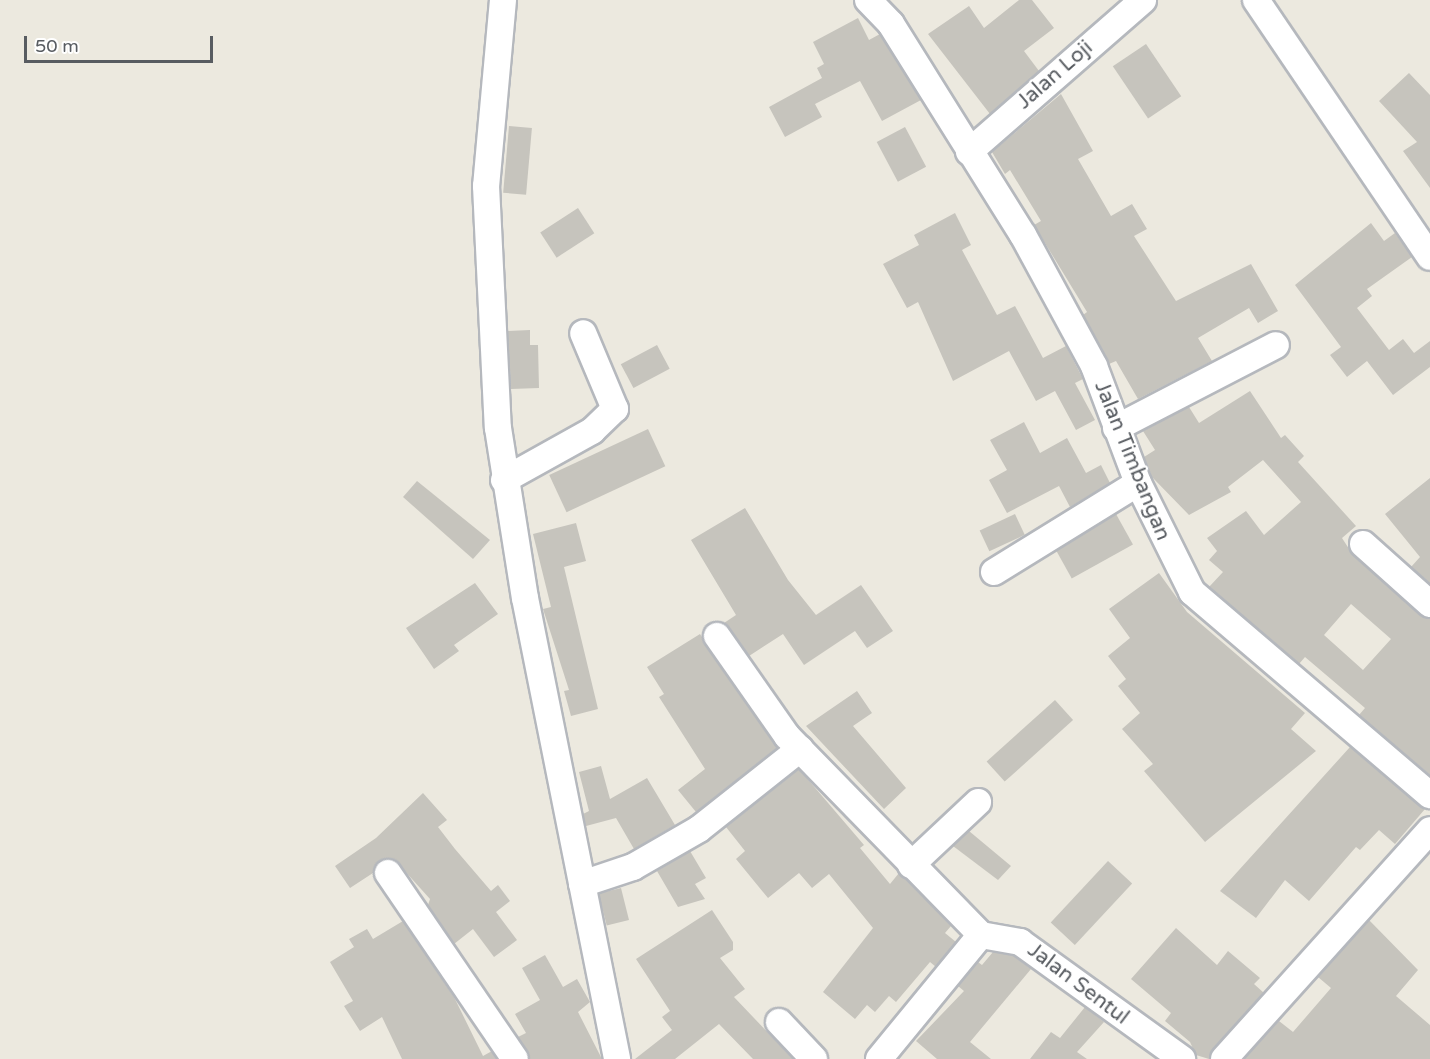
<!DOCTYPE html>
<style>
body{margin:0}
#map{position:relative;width:1430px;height:1059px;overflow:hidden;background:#ece9df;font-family:"Varela Round",sans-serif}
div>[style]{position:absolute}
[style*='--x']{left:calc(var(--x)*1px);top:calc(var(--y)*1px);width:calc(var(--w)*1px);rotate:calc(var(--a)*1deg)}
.building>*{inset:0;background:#c6c4bd;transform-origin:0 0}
.roads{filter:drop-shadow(2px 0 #b5b8bd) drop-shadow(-2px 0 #b5b8bd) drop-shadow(0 2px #b5b8bd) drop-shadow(0 -2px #b5b8bd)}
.minor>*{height:26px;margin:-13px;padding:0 13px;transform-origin:13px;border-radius:13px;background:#fff}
span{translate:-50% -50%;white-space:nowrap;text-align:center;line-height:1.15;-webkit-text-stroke:4.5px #fff;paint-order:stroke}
.street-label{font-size:21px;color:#585c61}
.scale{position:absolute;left:24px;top:36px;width:189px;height:27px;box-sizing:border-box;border:3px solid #585c61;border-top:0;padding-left:8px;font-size:18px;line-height:21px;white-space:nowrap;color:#585c61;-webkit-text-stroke:4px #fff;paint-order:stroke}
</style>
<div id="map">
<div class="building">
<i style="clip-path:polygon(1019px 0,1032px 0,1054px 28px,1024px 51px,1039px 71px,990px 114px,928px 34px,969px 6px,984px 28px)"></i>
<i style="clip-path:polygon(858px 18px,869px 40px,880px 34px,921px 100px,882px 121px,860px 81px,815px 104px,822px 117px,785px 137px,769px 107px,822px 78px,817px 68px,824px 64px,813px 42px)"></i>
<i style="left:1146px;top:44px;width:63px;height:40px;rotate:56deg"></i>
<i style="clip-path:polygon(1409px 73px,1430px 95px,1430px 188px,1403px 151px,1417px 142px,1379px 101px)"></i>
<i style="clip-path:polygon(1061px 94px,1093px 151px,1078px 159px,1111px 216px,1132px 204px,1147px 229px,1134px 236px,1176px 301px,1251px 264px,1278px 311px,1258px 323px,1249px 308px,1198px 338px,1212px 361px,1138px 399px,1116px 361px,1109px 364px,1083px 315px,1087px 312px,1034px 225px,1041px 221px,1010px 170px,1005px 174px,992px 152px)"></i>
<i style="left:509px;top:126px;width:23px;height:67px;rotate:5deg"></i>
<i style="left:905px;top:127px;width:45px;height:32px;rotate:62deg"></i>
<i style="left:578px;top:208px;width:30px;height:45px;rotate:57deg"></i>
<i style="clip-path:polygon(955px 213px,971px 245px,962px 250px,997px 315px,1015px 306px,1043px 358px,1066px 346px,1083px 379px,1075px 383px,1095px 420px,1076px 430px,1055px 391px,1036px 401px,1009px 351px,953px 381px,918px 302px,907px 308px,883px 264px,919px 245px,914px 235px)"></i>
<i style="clip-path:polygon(1371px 223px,1384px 241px,1395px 233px,1412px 257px,1367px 289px,1372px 296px,1357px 308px,1389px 350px,1403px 339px,1414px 353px,1430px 341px,1430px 367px,1393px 395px,1367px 361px,1347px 377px,1330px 355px,1341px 347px,1295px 285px)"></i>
<i style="clip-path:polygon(530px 330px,530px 345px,538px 345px,539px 388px,511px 389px,508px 331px)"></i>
<i style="left:657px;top:345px;width:27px;height:41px;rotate:62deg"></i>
<i style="clip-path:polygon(evenodd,1250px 391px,1281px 438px,1285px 435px,1304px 456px,1298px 462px,1356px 526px,1342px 538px,1353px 555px,1430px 619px,1430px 775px,1359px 715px,1365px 708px,1305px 657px,1299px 664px,1209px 587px,1223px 572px,1209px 560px,1217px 551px,1207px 538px,1246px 511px,1264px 535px,1301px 502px,1263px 460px,1228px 487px,1231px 492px,1189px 515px,1152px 477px,1144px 457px,1155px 450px,1143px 431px,1189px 407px,1199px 423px,1250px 391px,1351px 604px,1391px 639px,1363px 670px,1324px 635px,1351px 604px)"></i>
<i style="clip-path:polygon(1024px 422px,1040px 453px,1067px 438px,1086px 473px,1101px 465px,1110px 483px,1070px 507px,1059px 486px,1007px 513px,989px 480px,1007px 470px,990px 440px)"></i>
<i style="left:648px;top:429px;width:41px;height:109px;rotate:65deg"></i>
<i style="clip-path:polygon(1430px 478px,1430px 584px,1411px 567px,1420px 557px,1385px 514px)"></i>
<i style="clip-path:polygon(417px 481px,490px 540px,473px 559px,403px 497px)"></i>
<i style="clip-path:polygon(745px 508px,788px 580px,816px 615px,861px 585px,893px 631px,867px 648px,855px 631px,804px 665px,783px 634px,749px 656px,724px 623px,736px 615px,691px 540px)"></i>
<i style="left:1015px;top:514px;width:23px;height:39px;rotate:65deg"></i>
<i style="left:1116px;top:514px;width:35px;height:70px;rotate:61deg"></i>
<i style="clip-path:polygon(576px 523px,586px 561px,564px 567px,598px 709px,571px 716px,564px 691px,569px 690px,543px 609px,551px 607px,533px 534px)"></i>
<i style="clip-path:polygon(1159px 573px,1187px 612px,1305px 713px,1291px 729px,1316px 751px,1205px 842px,1144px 771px,1153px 764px,1122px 729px,1140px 713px,1118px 686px,1126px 679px,1108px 656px,1130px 638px,1109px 609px)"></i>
<i style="clip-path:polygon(475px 583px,498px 614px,454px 645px,459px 651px,434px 669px,406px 628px)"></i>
<i style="clip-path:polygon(700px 634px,777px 748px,696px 812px,678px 790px,705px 769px,659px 697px,664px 694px,647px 667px)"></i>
<i style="clip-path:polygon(857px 691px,872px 713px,853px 726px,906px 788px,884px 809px,806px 726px)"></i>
<i style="left:1055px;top:700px;width:27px;height:92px;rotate:48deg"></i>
<i style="clip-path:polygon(1350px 747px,1425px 809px,1395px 844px,1379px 830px,1360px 850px,1356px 847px,1309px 901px,1285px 880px,1256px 918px,1220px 891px)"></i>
<i style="clip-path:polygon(601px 766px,610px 799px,647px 778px,675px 825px,634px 849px,616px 818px,586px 826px,583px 814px,589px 811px,579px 772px)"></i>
<i style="clip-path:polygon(799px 769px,864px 845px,860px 848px,890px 884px,899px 873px,905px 878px,951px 926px,945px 933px,956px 942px,936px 967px,930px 962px,896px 1002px,889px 996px,875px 1012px,867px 1005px,855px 1019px,823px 992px,873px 928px,829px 874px,812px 888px,799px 873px,768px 898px,736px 859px,745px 851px,726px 827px)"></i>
<i style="clip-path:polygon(423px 793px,447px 820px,438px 827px,455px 849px,491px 891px,498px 885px,510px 901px,496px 912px,517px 940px,494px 957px,473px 929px,454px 944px,428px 905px,430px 899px,394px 859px,380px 860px,373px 873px,350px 888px,335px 866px,376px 838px)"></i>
<i style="clip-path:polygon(969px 831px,1011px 866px,998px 880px,953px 846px)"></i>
<i style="clip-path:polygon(690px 851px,706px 878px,695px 884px,705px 899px,678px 907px,657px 871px)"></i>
<i style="left:1108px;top:861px;width:33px;height:84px;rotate:43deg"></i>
<i style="left:621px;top:888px;width:33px;height:23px;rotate:76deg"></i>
<i style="clip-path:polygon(712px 910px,733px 942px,733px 950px,720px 958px,745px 989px,734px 997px,793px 1059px,753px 1059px,719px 1024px,675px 1059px,635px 1059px,672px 1030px,662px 1017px,670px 1011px,636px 959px)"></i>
<i style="clip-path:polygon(1369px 920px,1418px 970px,1396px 996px,1430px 1025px,1430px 1059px,1244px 1059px,1279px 1021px,1293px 1032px,1331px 988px,1318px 977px)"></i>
<i style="clip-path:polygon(403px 921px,454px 997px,483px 1056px,492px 1051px,497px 1059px,402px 1059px,382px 1017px,360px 1031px,344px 1006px,353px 1001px,330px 962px,354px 947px,349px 939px,367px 929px,373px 939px)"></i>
<i style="clip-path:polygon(1176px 928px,1217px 965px,1228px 951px,1260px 978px,1254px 984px,1264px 993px,1209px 1059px,1196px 1055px,1190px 1042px,1165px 1021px,1171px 1013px,1131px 979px)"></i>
<i style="clip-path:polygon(993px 952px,1014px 956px,1031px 969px,970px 1042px,991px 1059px,937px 1059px,916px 1041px,964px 991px,958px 986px,978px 962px,982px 965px)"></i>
<i style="clip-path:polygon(545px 955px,563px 987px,577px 979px,590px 1002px,578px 1012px,602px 1059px,530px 1059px,518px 1037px,526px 1033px,515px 1014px,540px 1000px,522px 968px)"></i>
<i style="clip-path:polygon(1085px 1007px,1104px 1022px,1077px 1052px,1087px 1059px,1030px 1059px,1051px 1032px,1060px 1038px)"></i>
</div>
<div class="roads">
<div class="minor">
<i style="--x:503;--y:0;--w:187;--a:95.2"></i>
<i style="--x:486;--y:186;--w:242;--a:87.2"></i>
<i style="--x:498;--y:428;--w:172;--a:81"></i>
<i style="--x:525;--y:598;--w:470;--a:78.7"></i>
<i style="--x:868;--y:0;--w:33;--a:46"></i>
<i style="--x:891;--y:24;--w:249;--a:58"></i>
<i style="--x:1023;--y:235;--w:149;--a:61.5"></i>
<i style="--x:1094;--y:366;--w:125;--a:69.4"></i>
<i style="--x:1138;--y:483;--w:122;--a:63.6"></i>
<i style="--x:1192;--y:592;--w:313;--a:40.5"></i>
<i style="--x:1256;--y:0;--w:310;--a:55.9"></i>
<i style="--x:969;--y:152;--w:231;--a:-41.1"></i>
<i style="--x:1116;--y:428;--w:180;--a:-27.4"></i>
<i style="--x:504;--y:480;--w:101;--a:-29.1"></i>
<i style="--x:592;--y:431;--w:32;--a:-44"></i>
<i style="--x:615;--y:409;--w:82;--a:-112.8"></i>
<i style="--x:1363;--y:544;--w:90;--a:41.8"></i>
<i style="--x:994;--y:572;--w:169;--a:-31.7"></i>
<i style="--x:717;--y:636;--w:122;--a:55"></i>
<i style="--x:787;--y:736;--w:278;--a:45.7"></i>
<i style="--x:911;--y:865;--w:92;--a:-43.2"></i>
<i style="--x:388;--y:873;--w:225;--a:55.7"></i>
<i style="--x:582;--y:884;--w:54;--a:-18.4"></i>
<i style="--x:633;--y:867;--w:76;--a:-29.9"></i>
<i style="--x:699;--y:829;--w:129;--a:-38.4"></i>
<i style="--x:779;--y:1022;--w:51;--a:46.6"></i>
<i style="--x:879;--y:1059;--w:161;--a:-50.6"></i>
<i style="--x:981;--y:935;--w:40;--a:10"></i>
<i style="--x:1020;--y:942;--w:200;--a:35.8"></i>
<i style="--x:1224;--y:1059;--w:308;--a:-48"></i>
</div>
</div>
<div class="street-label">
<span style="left:1055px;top:75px;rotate:-41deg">Jalan Loji</span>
<span style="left:1132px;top:461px;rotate:68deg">Jalan Timbangan</span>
<span style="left:1078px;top:984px;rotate:37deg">Jalan Sentul</span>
</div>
<div class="scale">50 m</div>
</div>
